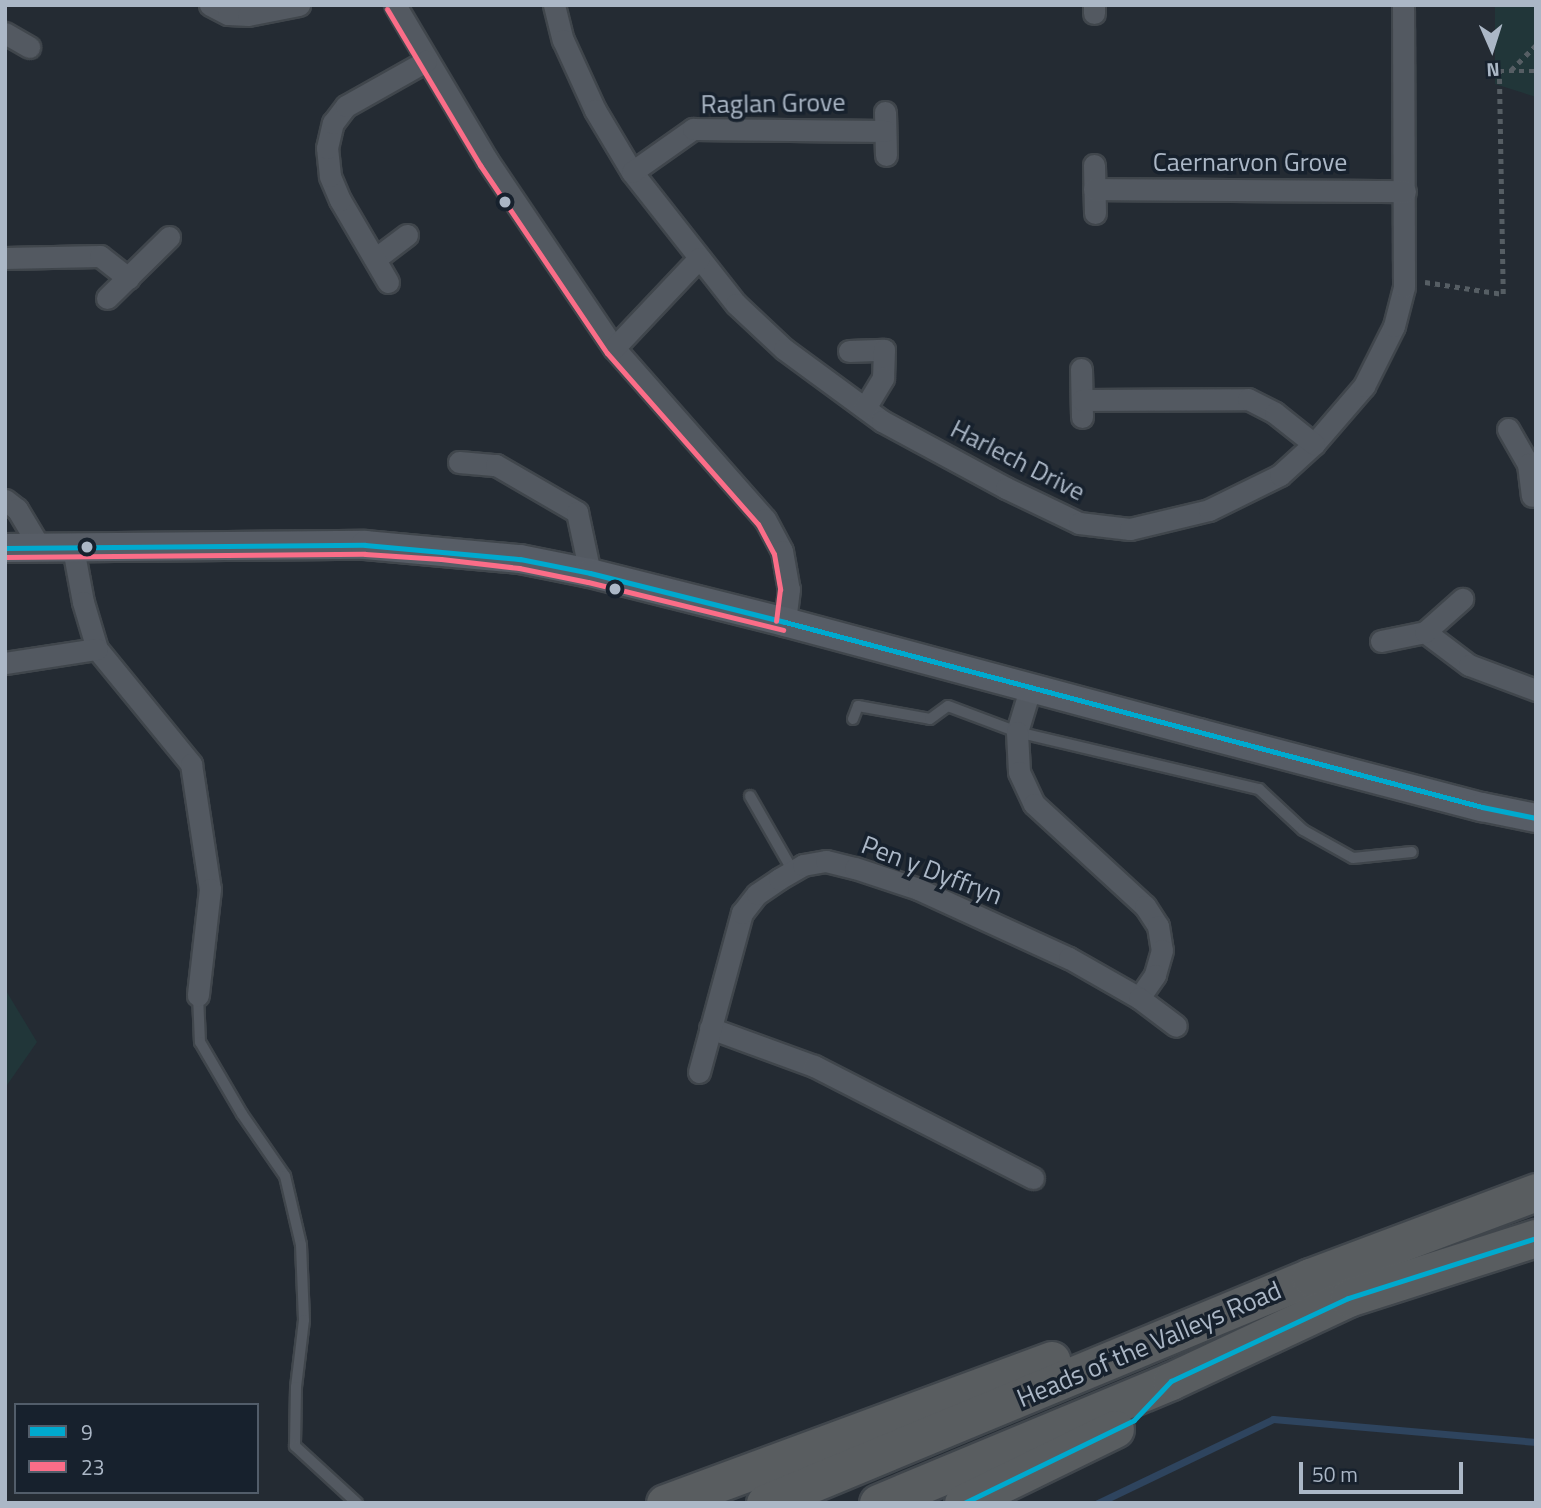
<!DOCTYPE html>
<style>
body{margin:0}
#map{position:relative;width:1541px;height:1508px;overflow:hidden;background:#242b33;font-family:"Titillium Web",sans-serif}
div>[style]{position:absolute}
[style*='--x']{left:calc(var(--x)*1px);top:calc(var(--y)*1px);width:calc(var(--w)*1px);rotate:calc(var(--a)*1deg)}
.green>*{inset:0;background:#213639}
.stream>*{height:7px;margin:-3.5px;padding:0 3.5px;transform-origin:3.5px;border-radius:3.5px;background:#2e445e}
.path>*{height:4.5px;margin-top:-2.25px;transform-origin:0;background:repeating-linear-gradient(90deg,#565e64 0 5px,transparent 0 10px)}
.roads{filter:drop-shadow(2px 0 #40464c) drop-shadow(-2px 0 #40464c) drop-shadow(0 2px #40464c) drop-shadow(0 -2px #40464c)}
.lane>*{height:10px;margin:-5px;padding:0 5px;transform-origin:5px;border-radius:5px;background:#535961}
.street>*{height:21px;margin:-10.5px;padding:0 10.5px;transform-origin:10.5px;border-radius:10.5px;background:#535961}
.secondary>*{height:28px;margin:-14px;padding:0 14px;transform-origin:14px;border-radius:14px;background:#575d66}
.highway>*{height:37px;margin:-18.5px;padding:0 18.5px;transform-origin:18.5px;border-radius:18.5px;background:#595d60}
.bus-1>*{height:5px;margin:-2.5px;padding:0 2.5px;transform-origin:2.5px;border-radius:2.5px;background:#00a9ce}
.bus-2>*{height:5px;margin:-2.5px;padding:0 2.5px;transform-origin:2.5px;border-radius:2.5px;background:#fb6d88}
.dots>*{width:19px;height:19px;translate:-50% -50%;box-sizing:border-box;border:4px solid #17212d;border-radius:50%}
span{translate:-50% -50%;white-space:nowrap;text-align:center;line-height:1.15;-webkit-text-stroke:7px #17212d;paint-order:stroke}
.street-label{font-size:26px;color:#abb7c6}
.frame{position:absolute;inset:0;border:7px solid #abb7c6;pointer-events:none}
.legend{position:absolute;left:14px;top:1403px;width:245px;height:91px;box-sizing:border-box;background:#17212d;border:2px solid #525d6a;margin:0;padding:9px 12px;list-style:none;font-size:21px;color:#abb7c6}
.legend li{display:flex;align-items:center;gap:14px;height:35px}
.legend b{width:35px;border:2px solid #525d6a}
.north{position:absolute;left:1457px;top:14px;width:70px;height:70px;-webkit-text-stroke:5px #17212d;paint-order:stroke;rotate:177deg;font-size:19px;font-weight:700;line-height:28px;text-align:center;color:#abb7c6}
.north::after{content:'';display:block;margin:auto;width:24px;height:32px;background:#abb7c6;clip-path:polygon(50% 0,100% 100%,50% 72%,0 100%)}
.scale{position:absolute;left:1299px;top:1462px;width:164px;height:32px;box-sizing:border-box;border:4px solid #abb7c6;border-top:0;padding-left:9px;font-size:21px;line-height:24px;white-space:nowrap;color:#abb7c6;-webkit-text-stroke:5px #17212d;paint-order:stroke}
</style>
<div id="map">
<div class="green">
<i style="clip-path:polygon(1495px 5px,1536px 5px,1536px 97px,1495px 84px)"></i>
<i style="clip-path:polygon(5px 989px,37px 1042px,5px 1088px)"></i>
</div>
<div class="stream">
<i style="--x:1098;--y:1503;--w:194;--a:-25.6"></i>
<i style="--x:1273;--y:1419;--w:264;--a:5"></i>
</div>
<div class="path">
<i style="--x:1511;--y:70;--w:35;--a:-45"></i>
<i style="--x:1425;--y:282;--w:79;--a:8.7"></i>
<i style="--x:1503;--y:294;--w:223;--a:-91"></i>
<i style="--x:1499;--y:71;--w:37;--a:0"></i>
</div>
<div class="roads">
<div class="lane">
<i style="--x:853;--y:719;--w:14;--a:-69"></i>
<i style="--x:858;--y:706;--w:73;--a:10.2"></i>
<i style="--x:930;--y:719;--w:22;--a:-36"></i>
<i style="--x:948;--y:706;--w:74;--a:20.6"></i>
<i style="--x:1017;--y:732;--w:249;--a:13.3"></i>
<i style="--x:1259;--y:789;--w:60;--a:43"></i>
<i style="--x:1303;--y:830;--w:57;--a:29.2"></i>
<i style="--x:1353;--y:858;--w:59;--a:-5.8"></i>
<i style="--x:750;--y:796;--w:86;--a:60.2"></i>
<i style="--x:198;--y:995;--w:47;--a:87.6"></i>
<i style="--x:200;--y:1042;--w:83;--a:59.7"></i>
<i style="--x:242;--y:1114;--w:75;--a:55.3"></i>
<i style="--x:285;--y:1176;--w:71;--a:76.9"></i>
<i style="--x:301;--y:1245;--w:75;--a:87.7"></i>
<i style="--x:304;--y:1320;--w:67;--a:96.8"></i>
<i style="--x:296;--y:1387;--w:59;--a:91"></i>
<i style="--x:295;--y:1446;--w:84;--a:42.6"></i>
</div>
<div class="street">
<i style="--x:210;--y:5;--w:20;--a:27"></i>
<i style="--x:228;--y:14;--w:20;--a:3"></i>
<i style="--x:248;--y:15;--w:52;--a:-11.1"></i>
<i style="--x:395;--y:5;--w:180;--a:59.3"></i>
<i style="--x:487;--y:160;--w:227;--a:56"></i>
<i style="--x:614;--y:348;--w:228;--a:48.6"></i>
<i style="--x:765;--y:519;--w:36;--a:62"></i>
<i style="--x:782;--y:551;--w:39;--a:80"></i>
<i style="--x:789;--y:589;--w:33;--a:97"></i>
<i style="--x:554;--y:5;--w:36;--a:76"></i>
<i style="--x:563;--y:40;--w:77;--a:65.4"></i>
<i style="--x:595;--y:110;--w:72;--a:59.2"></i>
<i style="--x:632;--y:172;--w:168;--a:51.8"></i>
<i style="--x:736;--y:304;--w:66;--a:43.2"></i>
<i style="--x:784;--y:349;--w:122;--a:36.3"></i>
<i style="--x:882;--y:421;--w:141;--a:28.4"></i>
<i style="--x:1006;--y:488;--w:81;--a:25.6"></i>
<i style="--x:1079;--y:523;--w:51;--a:6.7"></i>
<i style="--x:1130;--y:529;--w:81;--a:-13.5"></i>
<i style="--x:1209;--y:510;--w:79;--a:-26.2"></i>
<i style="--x:1280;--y:475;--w:46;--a:-42.4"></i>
<i style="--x:1314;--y:444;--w:77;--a:-49.2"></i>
<i style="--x:1364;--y:386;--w:67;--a:-63.4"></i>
<i style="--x:1394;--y:326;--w:40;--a:-75.6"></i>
<i style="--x:1404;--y:287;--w:282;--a:-90.2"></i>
<i style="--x:1094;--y:5;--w:8;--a:90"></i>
<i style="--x:5;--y:33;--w:28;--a:30"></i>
<i style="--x:885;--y:112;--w:43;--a:88.7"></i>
<i style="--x:1094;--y:165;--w:48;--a:88.8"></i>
<i style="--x:632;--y:172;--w:75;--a:-35.2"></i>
<i style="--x:693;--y:129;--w:192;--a:0.6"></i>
<i style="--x:1094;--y:189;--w:311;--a:0.4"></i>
<i style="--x:5;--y:258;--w:95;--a:-1.2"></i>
<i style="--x:100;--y:256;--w:36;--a:38"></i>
<i style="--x:375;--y:259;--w:40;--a:-37"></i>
<i style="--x:388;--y:282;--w:95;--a:-120.3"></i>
<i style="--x:340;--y:200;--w:26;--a:-113"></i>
<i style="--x:330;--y:176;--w:28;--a:-96"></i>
<i style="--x:327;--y:148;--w:26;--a:-77"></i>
<i style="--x:333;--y:123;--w:21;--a:-53"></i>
<i style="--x:346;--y:106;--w:92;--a:-29.4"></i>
<i style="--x:107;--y:298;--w:87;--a:-44.5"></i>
<i style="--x:614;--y:348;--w:124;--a:-46.6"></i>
<i style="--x:849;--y:351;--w:35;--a:-2"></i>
<i style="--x:884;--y:350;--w:28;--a:92"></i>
<i style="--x:883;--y:378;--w:35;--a:121"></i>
<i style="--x:1081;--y:369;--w:48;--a:88.8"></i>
<i style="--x:1082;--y:400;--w:166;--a:-0.3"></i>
<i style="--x:1248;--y:399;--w:30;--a:27"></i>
<i style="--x:1275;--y:413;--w:50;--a:38.5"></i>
<i style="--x:1508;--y:429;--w:40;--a:60.3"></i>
<i style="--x:1528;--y:464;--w:8;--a:-7"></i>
<i style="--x:459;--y:462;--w:37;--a:5"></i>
<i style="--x:496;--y:465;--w:94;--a:30.1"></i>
<i style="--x:577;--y:512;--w:62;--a:78"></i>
<i style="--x:1528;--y:464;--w:32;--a:83"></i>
<i style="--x:5;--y:500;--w:15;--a:37"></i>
<i style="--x:17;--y:509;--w:43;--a:59.3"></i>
<i style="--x:73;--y:548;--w:55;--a:79.5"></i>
<i style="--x:83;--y:602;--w:49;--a:73.4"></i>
<i style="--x:97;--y:649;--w:149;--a:50.7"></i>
<i style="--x:191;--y:764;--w:126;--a:81.4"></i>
<i style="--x:210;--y:889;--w:107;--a:96.5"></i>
<i style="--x:1425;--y:632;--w:55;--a:36.9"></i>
<i style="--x:1469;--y:665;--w:72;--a:20.5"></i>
<i style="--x:1381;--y:641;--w:45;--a:-11.6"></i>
<i style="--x:1425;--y:632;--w:50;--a:-41.7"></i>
<i style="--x:5;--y:663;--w:93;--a:-8.7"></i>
<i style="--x:1030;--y:689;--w:45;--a:106.8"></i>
<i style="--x:1017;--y:732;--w:40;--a:87.1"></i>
<i style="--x:1019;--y:772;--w:35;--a:65"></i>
<i style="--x:1034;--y:804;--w:151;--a:42.6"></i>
<i style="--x:1145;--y:906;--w:24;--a:57"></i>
<i style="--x:1158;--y:926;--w:24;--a:81"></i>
<i style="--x:1162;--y:950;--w:26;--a:106"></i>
<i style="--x:1155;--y:975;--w:28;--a:125"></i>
<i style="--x:710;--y:1028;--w:111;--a:20.1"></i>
<i style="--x:814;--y:1066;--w:246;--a:27.1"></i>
<i style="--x:699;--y:1072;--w:165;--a:-74.9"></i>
<i style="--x:742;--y:913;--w:24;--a:-52"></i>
<i style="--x:757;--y:894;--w:27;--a:-34"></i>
<i style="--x:779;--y:879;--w:28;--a:-30"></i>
<i style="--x:803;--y:865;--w:23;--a:-10"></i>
<i style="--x:826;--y:861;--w:30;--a:14"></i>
<i style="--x:855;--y:868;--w:66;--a:18.4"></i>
<i style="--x:918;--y:889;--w:166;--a:24.6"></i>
<i style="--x:1069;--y:958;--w:81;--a:29.7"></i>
<i style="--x:1139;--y:998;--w:46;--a:37.1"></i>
</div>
<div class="secondary">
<i style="--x:5;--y:548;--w:360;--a:-0.5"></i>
<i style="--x:365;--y:545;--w:156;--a:5.2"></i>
<i style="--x:520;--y:559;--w:71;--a:11.3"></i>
<i style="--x:590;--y:573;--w:201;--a:14.1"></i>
<i style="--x:785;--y:622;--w:429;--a:15"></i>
<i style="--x:1199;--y:733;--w:293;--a:14.7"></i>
<i style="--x:1482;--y:807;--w:55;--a:11.5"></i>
</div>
<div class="highway">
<i style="--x:665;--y:1503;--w:412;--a:-20.3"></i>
<i style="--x:765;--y:1503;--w:590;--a:-22.52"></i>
<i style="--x:1310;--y:1277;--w:241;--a:-20.6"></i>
<i style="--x:878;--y:1503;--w:317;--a:-22.6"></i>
<i style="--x:1171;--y:1381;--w:195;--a:-25.1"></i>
<i style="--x:1348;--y:1298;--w:197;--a:-17.7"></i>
<i style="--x:963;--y:1503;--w:169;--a:-26"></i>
</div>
</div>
<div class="bus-1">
<i style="--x:5;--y:548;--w:360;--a:-0.5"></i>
<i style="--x:365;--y:545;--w:156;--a:5.2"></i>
<i style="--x:520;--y:559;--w:71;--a:11.3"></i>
<i style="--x:590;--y:573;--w:201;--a:14.1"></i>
<i style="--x:785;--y:622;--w:721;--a:14.86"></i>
<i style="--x:1482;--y:807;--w:55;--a:11.5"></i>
<i style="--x:964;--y:1503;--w:189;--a:-26"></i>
<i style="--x:1134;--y:1420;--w:54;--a:-46.5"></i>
<i style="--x:1171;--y:1381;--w:195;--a:-25.1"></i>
<i style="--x:1348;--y:1298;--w:197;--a:-17.7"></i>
</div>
<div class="bus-2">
<i style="--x:387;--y:9;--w:182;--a:59.2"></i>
<i style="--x:480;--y:165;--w:227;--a:56"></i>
<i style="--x:607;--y:353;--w:228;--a:48.6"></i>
<i style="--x:758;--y:524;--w:34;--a:62"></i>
<i style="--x:774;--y:554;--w:36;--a:80"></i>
<i style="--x:780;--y:589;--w:32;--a:97"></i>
<i style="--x:5;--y:557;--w:360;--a:-0.5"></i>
<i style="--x:365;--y:554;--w:76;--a:3.8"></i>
<i style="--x:441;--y:559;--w:79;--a:6.6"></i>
<i style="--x:519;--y:568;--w:70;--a:11.5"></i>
<i style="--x:588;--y:582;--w:201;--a:13.8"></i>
</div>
<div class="dots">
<i style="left:505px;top:202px;background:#abb7c6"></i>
<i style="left:87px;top:547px;background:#abb7c6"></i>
<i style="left:615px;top:589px;background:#abb7c6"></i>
</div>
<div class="street-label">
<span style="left:773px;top:103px;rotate:-1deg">Raglan Grove</span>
<span style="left:1250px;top:162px">Caernarvon Grove</span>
<span style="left:1018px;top:460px;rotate:27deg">Harlech Drive</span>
<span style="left:932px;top:870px;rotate:21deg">Pen y Dyffryn</span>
<span style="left:1149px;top:1344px;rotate:-23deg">Heads of the Valleys Road</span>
</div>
<div class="frame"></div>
<ul class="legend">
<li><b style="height:9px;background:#00a9ce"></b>9</li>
<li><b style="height:9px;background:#fb6d88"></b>23</li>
</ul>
<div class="north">N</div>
<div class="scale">50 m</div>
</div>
